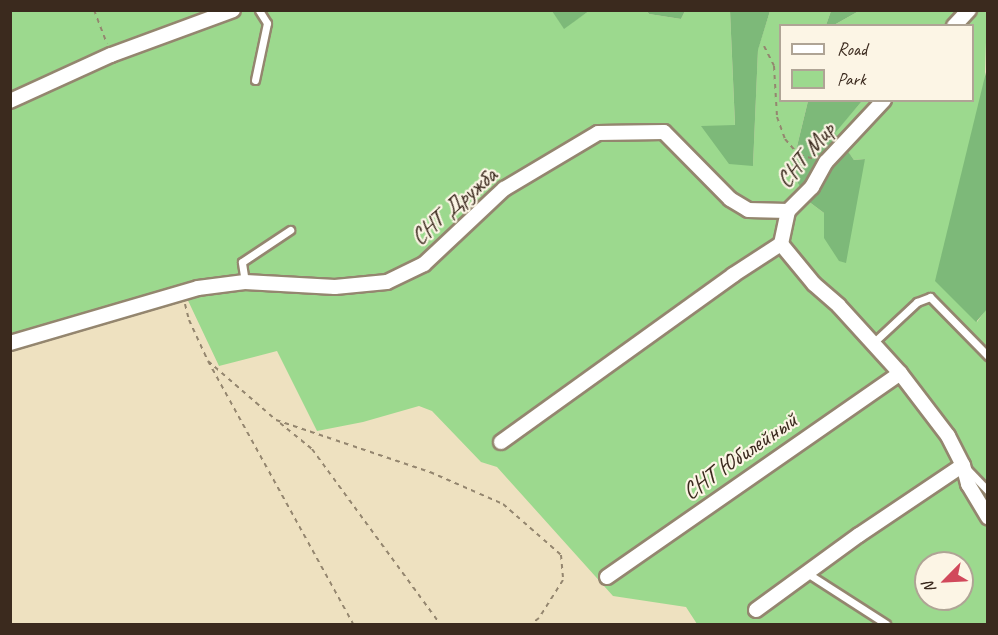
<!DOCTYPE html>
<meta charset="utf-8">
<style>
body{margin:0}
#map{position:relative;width:998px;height:635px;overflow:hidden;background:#eee1c0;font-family:Caveat,sans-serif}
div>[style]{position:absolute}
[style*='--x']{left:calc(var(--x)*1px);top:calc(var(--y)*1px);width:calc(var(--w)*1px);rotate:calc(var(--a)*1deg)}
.green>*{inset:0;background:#9cd98e}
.forest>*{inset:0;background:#7db979}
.path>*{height:2px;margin-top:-1px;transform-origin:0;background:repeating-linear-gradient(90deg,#94866f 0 4.5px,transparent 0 9px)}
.roads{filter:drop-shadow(2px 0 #94866f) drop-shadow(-2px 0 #94866f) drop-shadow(0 2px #94866f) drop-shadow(0 -2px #94866f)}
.service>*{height:7px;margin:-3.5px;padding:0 3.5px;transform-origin:3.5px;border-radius:3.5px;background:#fff}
.minor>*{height:14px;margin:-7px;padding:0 7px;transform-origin:7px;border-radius:7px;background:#fff}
span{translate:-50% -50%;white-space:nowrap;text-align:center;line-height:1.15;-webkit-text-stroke:4.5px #fcf5e5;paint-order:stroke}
.street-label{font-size:24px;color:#3b2a1e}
.frame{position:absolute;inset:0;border:12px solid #3b2a1e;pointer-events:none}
.legend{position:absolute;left:779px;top:24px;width:195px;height:78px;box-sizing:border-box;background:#fcf5e5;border:2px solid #afa495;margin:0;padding:8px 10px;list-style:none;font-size:18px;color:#3b2a1e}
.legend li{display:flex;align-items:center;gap:12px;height:30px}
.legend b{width:30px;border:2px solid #afa495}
.north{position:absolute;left:914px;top:551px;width:60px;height:60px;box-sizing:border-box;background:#fcf5e5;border:2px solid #afa495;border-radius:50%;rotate:246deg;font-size:16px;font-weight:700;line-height:24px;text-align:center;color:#3b2a1e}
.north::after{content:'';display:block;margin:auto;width:21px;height:27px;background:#d1495b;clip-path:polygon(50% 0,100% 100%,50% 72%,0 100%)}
</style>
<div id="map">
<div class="green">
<i style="clip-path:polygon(evenodd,552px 10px,564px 28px,589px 11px,647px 11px,649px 14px,681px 19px,685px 11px,730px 11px,735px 126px,702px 127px,753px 166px,758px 49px,770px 11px,831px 11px,826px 25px,780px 26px,780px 100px,808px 101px,791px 171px,808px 201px,824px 213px,824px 238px,865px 159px,854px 160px,834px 133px,862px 101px,972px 100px,972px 26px,834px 25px,859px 11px,987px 11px,977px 322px,987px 308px,987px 624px,697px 624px,686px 607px,613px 596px,497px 467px,481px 462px,432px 411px,419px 406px,363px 422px,317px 431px,277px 351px,219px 366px,183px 290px,11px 340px,11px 11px,552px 10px,926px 563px,962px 563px,962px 599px,926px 599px,926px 563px)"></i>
</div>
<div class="forest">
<i style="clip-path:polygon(552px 11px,589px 11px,564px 29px)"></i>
<i style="clip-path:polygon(647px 11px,685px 11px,681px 19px,649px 14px)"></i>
<i style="clip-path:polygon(730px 11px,770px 11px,758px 50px,753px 166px,729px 164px,701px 126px,735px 125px)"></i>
<i style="clip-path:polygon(831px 11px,831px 10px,859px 11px,834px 25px,826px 25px)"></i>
<i style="clip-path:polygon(987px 68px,988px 308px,976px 322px,935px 281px)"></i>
<i style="clip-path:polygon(808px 101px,862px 101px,835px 133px,854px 160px,865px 159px,846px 263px,839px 261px,824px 238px,824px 213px,808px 201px,791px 171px)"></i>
</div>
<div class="path">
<i style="--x:94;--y:10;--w:36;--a:69"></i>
<i style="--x:764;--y:46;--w:22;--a:63"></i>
<i style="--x:774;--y:66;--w:51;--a:86.6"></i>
<i style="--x:777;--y:117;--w:23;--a:70"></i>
<i style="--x:785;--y:139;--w:21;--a:49"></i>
<i style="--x:799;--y:155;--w:16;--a:14"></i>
<i style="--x:185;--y:304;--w:16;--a:76"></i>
<i style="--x:189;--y:320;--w:45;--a:65.1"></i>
<i style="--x:208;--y:361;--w:300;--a:61.1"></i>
<i style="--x:208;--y:361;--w:90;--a:40.9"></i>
<i style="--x:276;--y:420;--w:163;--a:18.7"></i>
<i style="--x:430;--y:472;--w:80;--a:23.7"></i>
<i style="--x:503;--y:504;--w:77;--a:41.3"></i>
<i style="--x:561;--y:555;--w:25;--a:85"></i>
<i style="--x:563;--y:580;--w:45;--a:122.3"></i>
<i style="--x:539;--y:618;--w:10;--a:143"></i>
<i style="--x:280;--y:423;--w:41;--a:39.1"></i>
<i style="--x:312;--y:449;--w:217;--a:53.8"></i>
</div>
<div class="roads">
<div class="service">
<i style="--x:255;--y:80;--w:58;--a:-78.1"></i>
<i style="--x:267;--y:23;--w:15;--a:-122"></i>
<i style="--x:245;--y:282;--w:20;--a:-99"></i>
<i style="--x:242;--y:262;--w:58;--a:-33.7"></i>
<i style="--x:873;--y:343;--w:60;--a:-43"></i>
<i style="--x:917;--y:302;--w:14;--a:-21"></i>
<i style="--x:930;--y:297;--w:83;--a:45.5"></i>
<i style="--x:967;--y:469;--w:30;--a:46"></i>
<i style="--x:807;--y:573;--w:94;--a:32.8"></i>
</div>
<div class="minor">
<i style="--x:954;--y:26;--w:22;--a:-47"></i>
<i style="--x:10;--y:101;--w:111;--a:-24.5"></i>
<i style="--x:111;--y:55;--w:130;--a:-20.2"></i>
<i style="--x:788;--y:211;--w:34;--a:102"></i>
<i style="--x:781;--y:244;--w:52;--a:50.5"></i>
<i style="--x:814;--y:284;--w:33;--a:41"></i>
<i style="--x:839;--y:306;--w:91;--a:47.7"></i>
<i style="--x:900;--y:373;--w:79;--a:52.7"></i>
<i style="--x:948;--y:436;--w:33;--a:63"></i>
<i style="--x:963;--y:465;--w:20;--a:75"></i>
<i style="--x:968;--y:484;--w:39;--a:59"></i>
<i style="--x:788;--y:211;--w:34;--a:-45"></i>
<i style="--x:812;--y:187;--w:29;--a:-61"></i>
<i style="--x:826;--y:162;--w:85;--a:-46.9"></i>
<i style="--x:10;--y:343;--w:196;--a:-16.3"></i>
<i style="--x:198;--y:288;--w:47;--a:-7.3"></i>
<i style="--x:245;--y:282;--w:90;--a:3.2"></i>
<i style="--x:335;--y:287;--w:52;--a:-5.5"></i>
<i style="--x:387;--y:282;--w:41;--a:-25.9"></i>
<i style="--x:424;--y:264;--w:110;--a:-43.2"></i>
<i style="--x:504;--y:189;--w:109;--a:-30.8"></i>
<i style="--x:598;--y:133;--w:66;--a:-0.9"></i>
<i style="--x:664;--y:132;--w:94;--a:45.4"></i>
<i style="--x:730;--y:199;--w:21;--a:31"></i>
<i style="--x:748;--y:210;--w:40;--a:1.4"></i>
<i style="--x:501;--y:442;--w:286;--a:-35.7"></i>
<i style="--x:733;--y:275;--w:57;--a:-32.9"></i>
<i style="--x:607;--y:577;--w:357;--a:-34.8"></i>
<i style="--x:756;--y:610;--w:127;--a:-36.1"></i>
<i style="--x:859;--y:535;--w:125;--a:-33.9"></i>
</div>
</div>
<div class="street-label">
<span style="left:806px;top:155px;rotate:-50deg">СНТ Мир</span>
<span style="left:454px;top:206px;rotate:-41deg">СНТ Дружба</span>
<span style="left:740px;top:456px;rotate:-35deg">СНТ Юбилейный</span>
</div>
<div class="frame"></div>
<ul class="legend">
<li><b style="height:8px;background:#fff"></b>Road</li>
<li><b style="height:16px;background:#9cd98e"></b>Park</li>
</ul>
<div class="north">N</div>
</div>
